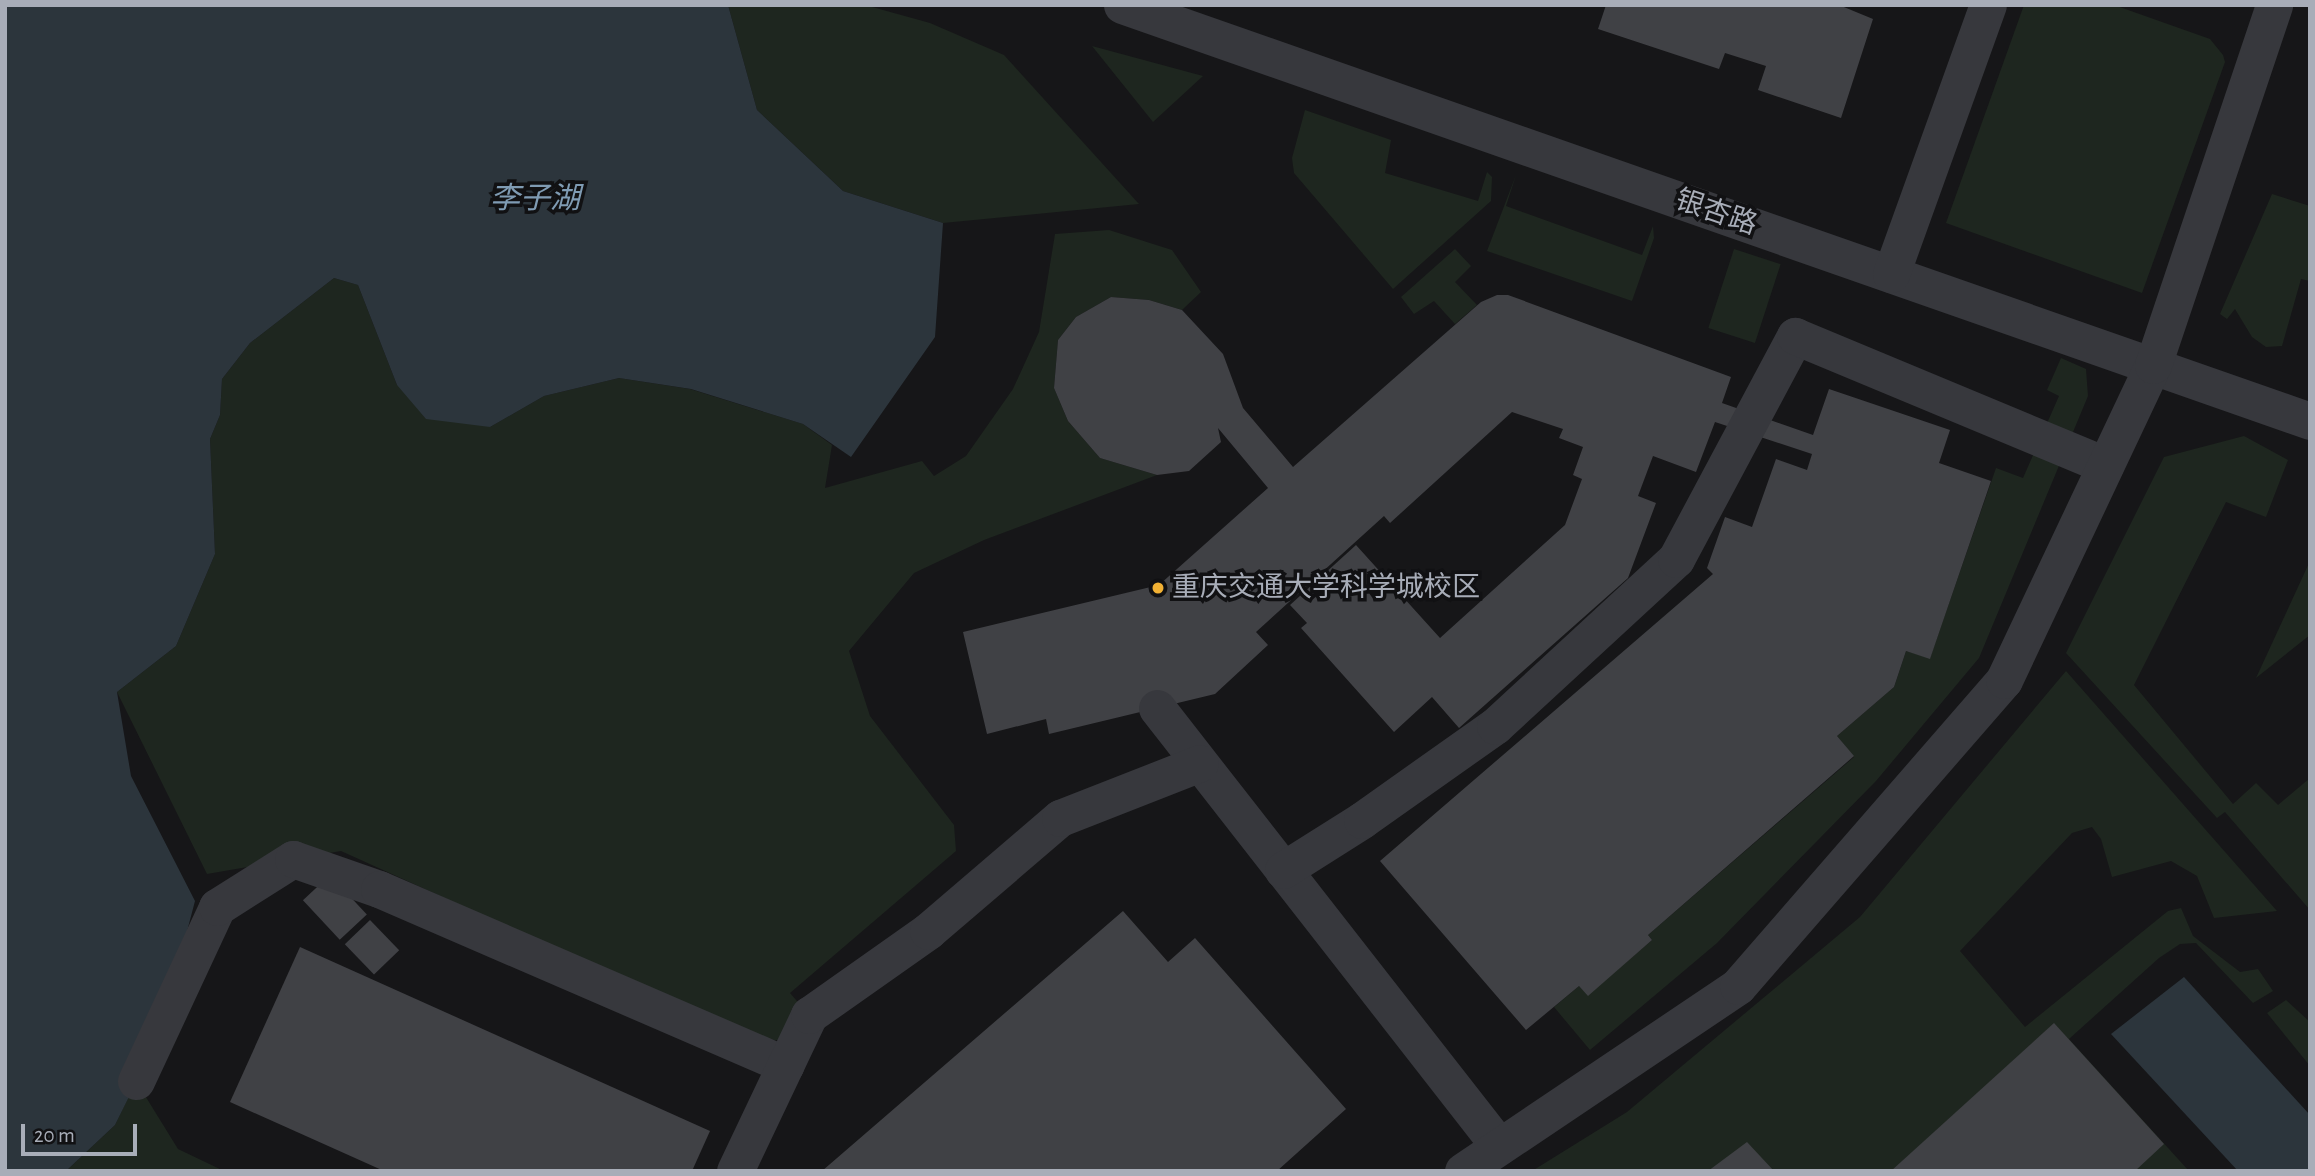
<!DOCTYPE html>
<meta charset="utf-8">
<style>
body{margin:0}
#map{position:relative;width:2315px;height:1176px;overflow:hidden;background:#161618;font-family:"Alegreya Sans","Noto Sans SC",sans-serif}
div>[style]{position:absolute}
[style*='--x']{left:calc(var(--x)*1px);top:calc(var(--y)*1px);width:calc(var(--w)*1px);rotate:calc(var(--a)*1deg)}
.green>*{inset:0;background:#1e261f;transform-origin:0 0}
.water>*{inset:0;background:#2c353c}
.building>*{inset:0;background:#404145;transform-origin:0 0}
.minor>*{height:37px;margin:-18.5px;padding:0 18.5px;transform-origin:18.5px;border-radius:18.5px;background:#37383d}
.dots>*{width:19px;height:19px;translate:-50% -50%;box-sizing:border-box;border:4px solid #111113;border-radius:50%}
span{translate:-50% -50%;white-space:nowrap;text-align:center;line-height:1.15;-webkit-text-stroke:7px #111113;paint-order:stroke}
.street-label{font-size:28px;color:#a8adb8}
.poi-label{font-size:28px;color:#a8adb8}
.left{translate:0 -50%;text-align:left}
.water-label{font-size:30px;color:#7f9bb3;font-style:italic}
.frame{position:absolute;inset:0;border:7px solid #a8adb8;pointer-events:none}
.scale{position:absolute;left:21px;top:1124px;width:116px;height:32px;box-sizing:border-box;border:4px solid #a8adb8;border-top:0;padding-left:9px;font-size:21px;line-height:24px;white-space:nowrap;color:#a8adb8;-webkit-text-stroke:5px #111113;paint-order:stroke}
</style>
<div id="map">
<div class="green">
<i style="clip-path:polygon(728px 5px,865px 5px,930px 23px,1004px 55px,1139px 204px,943px 223px,843px 191px,757px 110px)"></i>
<i style="clip-path:polygon(2024px 5px,2114px 5px,2210px 39px,2223px 55px,2225px 62px,2142px 293px,1946px 223px)"></i>
<i style="clip-path:polygon(1092px 46px,1203px 76px,1153px 122px)"></i>
<i style="clip-path:polygon(1305px 110px,1391px 140px,1385px 173px,1478px 201px,1487px 172px,1492px 177px,1491px 201px,1393px 289px,1294px 173px,1292px 158px)"></i>
<i style="clip-path:polygon(1516px 175px,1506px 206px,1642px 255px,1653px 226px,1654px 238px,1632px 301px,1487px 251px)"></i>
<i style="clip-path:polygon(2272px 194px,2310px 206px,2310px 281px,2301px 279px,2282px 346px,2266px 347px,2252px 337px,2235px 309px,2227px 319px,2220px 314px)"></i>
<i style="clip-path:polygon(1109px 230px,1172px 250px,1201px 292px,1182px 310px,1149px 300px,1111px 297px,1076px 317px,1058px 340px,1054px 388px,1068px 421px,1100px 458px,1157px 475px,984px 540px,914px 573px,849px 651px,870px 716px,954px 825px,956px 851px,790px 993px,809px 1015px,785px 1041px,754px 1038px,341px 851px,207px 874px,117px 692px,176px 646px,215px 554px,210px 439px,220px 415px,222px 379px,250px 343px,334px 278px,358px 285px,397px 385px,490px 427px,544px 396px,619px 378px,690px 389px,803px 424px,832px 445px,825px 488px,922px 461px,934px 476px,966px 456px,1013px 389px,1039px 332px,1055px 234px)"></i>
<i style="clip-path:polygon(1455px 249px,1471px 266px,1455px 282px,1477px 305px,1455px 324px,1434px 301px,1414px 314px,1401px 297px)"></i>
<i style="left:1734px;top:249px;width:49px;height:83px;rotate:18deg"></i>
<i style="clip-path:polygon(2061px 358px,2086px 369px,2088px 396px,1979px 658px,1876px 781px,1717px 943px,1590px 1050px,1554px 1007px,1579px 986px,1588px 995px,1652px 940px,1648px 935px,1854px 757px,1837px 736px,1894px 687px,1906px 651px,1930px 658px,1996px 468px,2023px 478px,2059px 396px,2047px 390px)"></i>
<i style="clip-path:polygon(2244px 436px,2288px 460px,2266px 517px,2226px 502px,2134px 685px,2233px 804px,2256px 783px,2278px 805px,2310px 778px,2310px 910px,2225px 812px,2217px 818px,2066px 653px,2164px 457px)"></i>
<i style="clip-path:polygon(2310px 561px,2310px 635px,2256px 678px)"></i>
<i style="clip-path:polygon(2066px 671px,2277px 911px,2214px 918px,2197px 876px,2171px 861px,2112px 877px,2101px 839px,2092px 827px,2072px 833px,1960px 951px,2025px 1027px,2168px 911px,2181px 908px,2193px 936px,2240px 972px,2258px 969px,2273px 991px,2253px 1003px,2196px 943px,2180px 944px,2159px 958px,2069px 1039px,2189px 1171px,1532px 1171px,1627px 1112px,1860px 917px)"></i>
<i style="clip-path:polygon(2286px 1000px,2310px 1022px,2310px 1066px,2267px 1013px)"></i>
<i style="clip-path:polygon(136px 1081px,178px 1149px,224px 1171px,66px 1171px,115px 1125px)"></i>
</div>
<div class="water">
<i style="clip-path:polygon(5px 5px,728px 5px,757px 110px,843px 191px,943px 223px,935px 337px,851px 457px,803px 424px,691px 389px,619px 378px,544px 396px,490px 427px,426px 419px,397px 385px,358px 285px,334px 278px,250px 343px,222px 379px,220px 415px,210px 439px,215px 554px,176px 646px,117px 692px,131px 776px,195px 901px,160px 1034px,115px 1125px,66px 1171px,5px 1171px)"></i>
<i style="clip-path:polygon(2184px 977px,2310px 1115px,2310px 1171px,2238px 1171px,2111px 1034px)"></i>
</div>
<div class="building">
<i style="clip-path:polygon(1606px 5px,1839px 5px,1873px 19px,1841px 118px,1758px 90px,1766px 66px,1725px 53px,1719px 69px,1598px 29px)"></i>
<i style="clip-path:polygon(1497px 295px,1508px 295px,1731px 377px,1722px 403px,1813px 435px,1829px 389px,1950px 430px,1939px 463px,1991px 481px,1930px 659px,1906px 651px,1894px 687px,1837px 736px,1854px 756px,1648px 935px,1652px 940px,1588px 996px,1579px 986px,1526px 1030px,1380px 861px,1713px 574px,1707px 568px,1725px 517px,1752px 527px,1776px 459px,1807px 470px,1812px 454px,1715px 422px,1696px 472px,1653px 456px,1638px 496px,1656px 503px,1628px 578px,1459px 728px,1432px 697px,1394px 732px,1301px 628px,1307px 623px,1290px 605px,1356px 545px,1440px 638px,1565px 525px,1582px 479px,1573px 475px,1583px 447px,1559px 438px,1563px 429px,1512px 412px,1390px 523px,1384px 516px,1256px 632px,1268px 645px,1215px 694px,1049px 734px,1046px 719px,987px 734px,963px 632px,1159px 585px,1268px 488px,1218px 428px,1221px 442px,1189px 471px,1157px 475px,1100px 458px,1068px 421px,1054px 388px,1058px 340px,1076px 317px,1111px 297px,1149px 300px,1182px 310px,1223px 354px,1243px 408px,1293px 467px,1481px 302px)"></i>
<i style="left:330px;top:875px;width:54px;height:37px;rotate:47deg"></i>
<i style="clip-path:polygon(1123px 911px,1168px 962px,1195px 938px,1346px 1109px,1277px 1171px,822px 1171px)"></i>
<i style="left:370px;top:920px;width:42px;height:35px;rotate:46deg"></i>
<i style="clip-path:polygon(300px 947px,710px 1131px,692px 1171px,384px 1171px,230px 1102px)"></i>
<i style="clip-path:polygon(2054px 1023px,2164px 1144px,2135px 1171px,1891px 1171px)"></i>
<i style="clip-path:polygon(1747px 1142px,1774px 1171px,1708px 1171px)"></i>
</div>
<div class="minor">
<i style="--x:1122;--y:5;--w:1259;--a:19.3"></i>
<i style="--x:1891;--y:274;--w:286;--a:-70.2"></i>
<i style="--x:1157;--y:708;--w:556;--a:52.02"></i>
<i style="--x:1283;--y:870;--w:93;--a:-32.3"></i>
<i style="--x:1362;--y:820;--w:163;--a:-35.3"></i>
<i style="--x:1495;--y:726;--w:246;--a:-42.7"></i>
<i style="--x:1676;--y:559;--w:253;--a:-61.9"></i>
<i style="--x:1795;--y:336;--w:336;--a:22.6"></i>
<i style="--x:136;--y:1081;--w:192;--a:-65"></i>
<i style="--x:217;--y:907;--w:90;--a:-32.3"></i>
<i style="--x:293;--y:859;--w:91;--a:19.2"></i>
<i style="--x:379;--y:889;--w:443;--a:23.4"></i>
<i style="--x:735;--y:1171;--w:173;--a:-64.6"></i>
<i style="--x:809;--y:1015;--w:146;--a:-35.2"></i>
<i style="--x:928;--y:931;--w:174;--a:-40.6"></i>
<i style="--x:1060;--y:818;--w:150;--a:-21.4"></i>
<i style="--x:1463;--y:1171;--w:331;--a:-33.9"></i>
<i style="--x:1738;--y:986;--w:405;--a:-49"></i>
<i style="--x:2004;--y:680;--w:348;--a:-64.7"></i>
<i style="--x:2153;--y:365;--w:380;--a:-71.4"></i>
</div>
<div class="dots">
<i style="left:1158px;top:588px;background:#f2b134"></i>
</div>
<div class="street-label">
<span style="left:1716px;top:213px;rotate:19deg">银杏路</span>
</div>
<div class="poi-label">
<span class="left" style="left:1172px;top:588px">重庆交通大学科学城校区</span>
</div>
<div class="water-label">
<span style="left:535px;top:199px">李子湖</span>
</div>
<div class="frame"></div>
<div class="scale">20 m</div>
</div>
